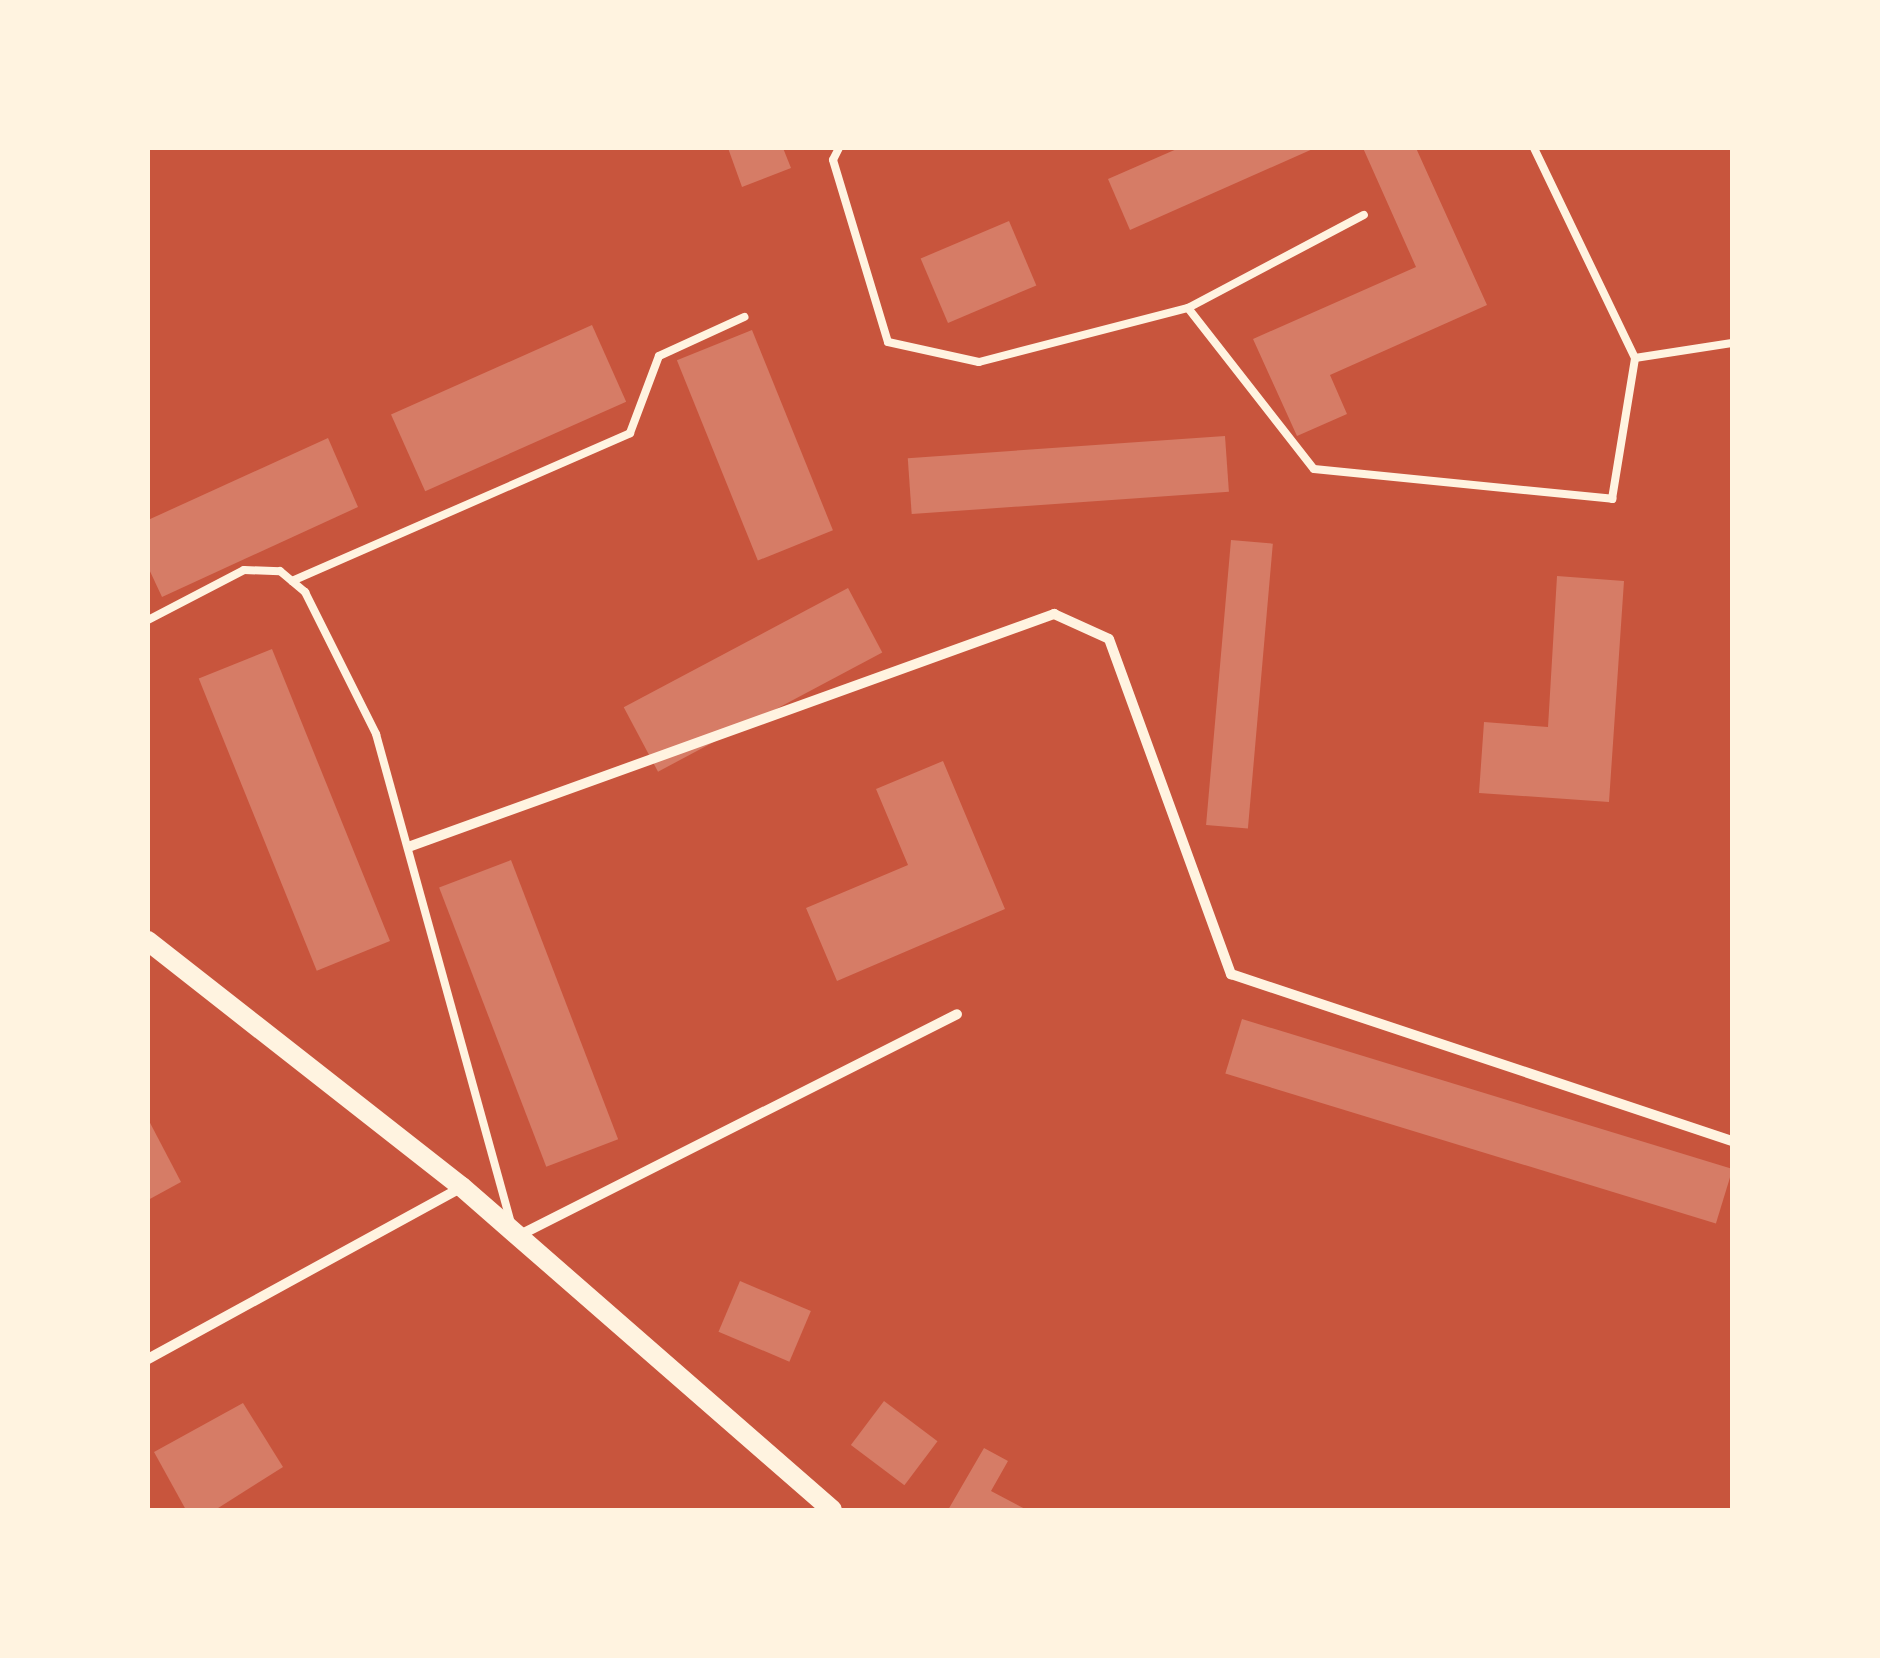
<!DOCTYPE html>
<style>
body{margin:0}
#map{position:relative;width:1880px;height:1658px;overflow:hidden;background:#c8553d;font-family:"PT Sans",sans-serif}
div>[style]{position:absolute}
[style*='--x']{left:calc(var(--x)*1px);top:calc(var(--y)*1px);width:calc(var(--w)*1px);rotate:calc(var(--a)*1deg)}
.building>*{inset:0;background:#d67c66;transform-origin:0 0}
.service>*{height:8px;margin:-4px;padding:0 4px;transform-origin:4px;border-radius:4px;background:#fff3e0}
.minor>*{height:10px;margin:-5px;padding:0 5px;transform-origin:5px;border-radius:5px;background:#fff3e0}
.secondary>*{height:20px;margin:-10px;padding:0 10px;transform-origin:10px;border-radius:10px;background:#fff3e0}
span{translate:-50% -50%;white-space:nowrap;text-align:center;line-height:1.15;-webkit-text-stroke:9px #fff3e0;paint-order:stroke}
.frame{position:absolute;inset:0;border:150px solid #fff3e0;pointer-events:none}
</style>
<div id="map">
<div class="building">
<i style="clip-path:polygon(728px 148px,783px 148px,791px 168px,742px 187px)"></i>
<i style="clip-path:polygon(1179px 148px,1315px 148px,1130px 230px,1108px 179px)"></i>
<i style="clip-path:polygon(1363px 148px,1416px 148px,1487px 305px,1330px 375px,1347px 414px,1297px 436px,1253px 339px,1416px 267px)"></i>
<i style="left:1009px;top:221px;width:70px;height:96px;rotate:67deg"></i>
<i style="left:592px;top:325px;width:84px;height:220px;rotate:66deg"></i>
<i style="left:752px;top:330px;width:216px;height:81px;rotate:68deg"></i>
<i style="left:1225px;top:436px;width:56px;height:318px;rotate:86deg"></i>
<i style="clip-path:polygon(328px 438px,358px 507px,162px 597px,148px 567px,148px 520px)"></i>
<i style="left:1231px;top:540px;width:42px;height:286px;rotate:5deg"></i>
<i style="clip-path:polygon(1557px 576px,1624px 581px,1609px 802px,1479px 793px,1484px 722px,1548px 727px)"></i>
<i style="left:848px;top:588px;width:73px;height:254px;rotate:62deg"></i>
<i style="left:272px;top:649px;width:315px;height:79px;rotate:68deg"></i>
<i style="clip-path:polygon(943px 761px,1005px 909px,837px 981px,806px 908px,908px 865px,876px 789px)"></i>
<i style="left:511px;top:860px;width:299px;height:77px;rotate:69deg"></i>
<i style="left:1242px;top:1019px;width:513px;height:57px;rotate:17deg"></i>
<i style="clip-path:polygon(148px 1119px,181px 1182px,148px 1200px)"></i>
<i style="left:740px;top:1281px;width:77px;height:55px;rotate:23deg"></i>
<i style="left:884px;top:1401px;width:67px;height:55px;rotate:37deg"></i>
<i style="clip-path:polygon(243px 1403px,283px 1467px,215px 1510px,186px 1510px,154px 1452px)"></i>
<i style="clip-path:polygon(984px 1448px,1008px 1461px,991px 1491px,1027px 1510px,948px 1510px)"></i>
</div>
<div class="service">
<i style="--x:839;--y:148;--w:13;--a:117"></i>
<i style="--x:833;--y:160;--w:190;--a:73.2"></i>
<i style="--x:888;--y:342;--w:93;--a:12.4"></i>
<i style="--x:979;--y:362;--w:216;--a:-14.5"></i>
<i style="--x:1188;--y:308;--w:199;--a:-27.9"></i>
<i style="--x:1188;--y:308;--w:204;--a:52"></i>
<i style="--x:1314;--y:469;--w:300;--a:5.7"></i>
<i style="--x:1612;--y:499;--w:143;--a:-80.7"></i>
<i style="--x:1635;--y:358;--w:233;--a:-115.7"></i>
<i style="--x:1635;--y:358;--w:98;--a:-8.8"></i>
<i style="--x:292;--y:581;--w:369;--a:-23.6"></i>
<i style="--x:630;--y:433;--w:82;--a:-69.4"></i>
<i style="--x:659;--y:356;--w:94;--a:-24.6"></i>
<i style="--x:148;--y:620;--w:108;--a:-27.5"></i>
<i style="--x:244;--y:570;--w:36;--a:2"></i>
<i style="--x:280;--y:571;--w:33;--a:40"></i>
<i style="--x:305;--y:592;--w:159;--a:63.4"></i>
<i style="--x:376;--y:734;--w:507;--a:74.57"></i>
</div>
<div class="minor">
<i style="--x:411;--y:846;--w:684;--a:-19.84"></i>
<i style="--x:1054;--y:614;--w:60;--a:24.4"></i>
<i style="--x:1109;--y:639;--w:357;--a:70"></i>
<i style="--x:1231;--y:974;--w:528;--a:18.43"></i>
<i style="--x:516;--y:1237;--w:494;--a:-26.8"></i>
<i style="--x:148;--y:1359;--w:358;--a:-28.7"></i>
</div>
<div class="secondary">
<i style="--x:148;--y:941;--w:399;--a:38.1"></i>
<i style="--x:462;--y:1187;--w:491;--a:41.1"></i>
</div>
<div class="frame"></div>
</div>
